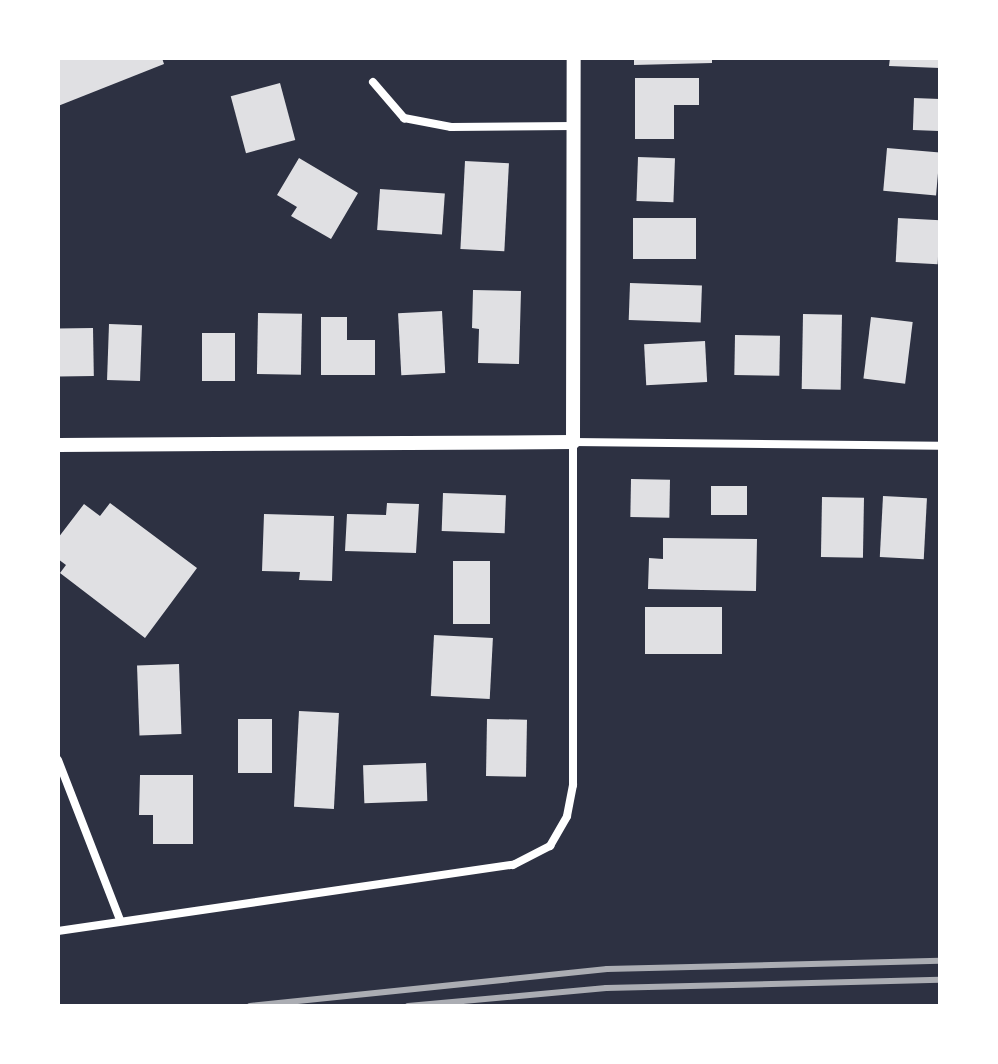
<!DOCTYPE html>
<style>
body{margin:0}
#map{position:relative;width:998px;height:1064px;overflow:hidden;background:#2d3142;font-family:Lato,sans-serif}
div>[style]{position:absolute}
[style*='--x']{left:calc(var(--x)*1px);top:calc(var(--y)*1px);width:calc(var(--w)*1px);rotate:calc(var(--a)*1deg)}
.building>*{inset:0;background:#e0e0e3;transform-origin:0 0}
.minor>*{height:8px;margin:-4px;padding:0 4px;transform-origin:4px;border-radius:4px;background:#fff}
.tertiary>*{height:14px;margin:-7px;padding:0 7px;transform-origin:7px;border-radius:7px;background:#fff}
.rail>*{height:6px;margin:-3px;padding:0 3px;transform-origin:3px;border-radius:3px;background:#abadb3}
span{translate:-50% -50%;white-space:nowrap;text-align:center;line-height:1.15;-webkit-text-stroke:6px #fff;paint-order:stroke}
.frame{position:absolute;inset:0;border:60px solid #fff;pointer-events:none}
</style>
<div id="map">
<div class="building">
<i style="clip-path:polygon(58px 58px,162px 58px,164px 64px,58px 106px)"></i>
<i style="clip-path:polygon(634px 58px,712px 58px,712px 63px,634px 65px)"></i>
<i style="clip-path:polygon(890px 58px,940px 58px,940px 68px,889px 66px)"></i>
<i style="clip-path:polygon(635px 78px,699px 78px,699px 105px,674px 105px,674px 139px,635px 139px)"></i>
<i style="left:280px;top:83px;width:59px;height:51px;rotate:75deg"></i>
<i style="left:914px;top:98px;width:26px;height:32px;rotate:2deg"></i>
<i style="left:887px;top:148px;width:53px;height:43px;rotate:5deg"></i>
<i style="left:638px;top:157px;width:37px;height:44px;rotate:2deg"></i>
<i style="clip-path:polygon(299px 158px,358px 193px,331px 239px,291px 216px,297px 207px,277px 195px)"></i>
<i style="left:465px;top:161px;width:44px;height:88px;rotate:3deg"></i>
<i style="left:380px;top:189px;width:65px;height:41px;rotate:4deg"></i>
<i style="left:696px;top:218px;width:41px;height:63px;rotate:90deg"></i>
<i style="left:898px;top:218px;width:42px;height:44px;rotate:3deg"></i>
<i style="left:630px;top:283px;width:72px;height:37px;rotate:2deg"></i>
<i style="clip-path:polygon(473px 290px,521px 291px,519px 364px,478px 363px,479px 329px,472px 328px)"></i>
<i style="left:442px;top:311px;width:62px;height:44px;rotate:87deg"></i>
<i style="left:258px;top:313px;width:44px;height:61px;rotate:1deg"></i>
<i style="left:803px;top:314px;width:39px;height:75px;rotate:1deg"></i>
<i style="clip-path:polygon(321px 317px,347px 317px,347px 340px,375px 340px,375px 375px,321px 375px)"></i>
<i style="left:871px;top:317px;width:42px;height:62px;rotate:7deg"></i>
<i style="left:109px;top:324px;width:33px;height:56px;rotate:2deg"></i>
<i style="left:93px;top:328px;width:48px;height:35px;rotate:89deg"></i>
<i style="left:202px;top:333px;width:33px;height:48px"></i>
<i style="left:735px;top:335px;width:45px;height:40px;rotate:1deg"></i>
<i style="left:705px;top:341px;width:41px;height:61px;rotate:87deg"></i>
<i style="left:631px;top:479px;width:39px;height:38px;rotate:1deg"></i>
<i style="left:711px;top:486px;width:36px;height:29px"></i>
<i style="left:443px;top:493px;width:63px;height:38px;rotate:2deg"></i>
<i style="left:883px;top:496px;width:44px;height:61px;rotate:3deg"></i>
<i style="left:822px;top:497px;width:42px;height:60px;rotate:1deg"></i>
<i style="clip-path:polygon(110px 503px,197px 568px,145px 638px,60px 573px,66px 565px,58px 559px,58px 538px,84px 504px,100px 516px)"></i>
<i style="clip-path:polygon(387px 503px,419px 504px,416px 553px,345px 551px,347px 514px,386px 515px)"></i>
<i style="clip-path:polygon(264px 514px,334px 516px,332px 581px,299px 580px,300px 572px,262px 571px)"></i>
<i style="clip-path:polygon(663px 538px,757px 539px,756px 591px,648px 589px,649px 558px,663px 559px)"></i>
<i style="left:453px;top:561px;width:37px;height:63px"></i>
<i style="left:645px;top:607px;width:77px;height:47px"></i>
<i style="left:434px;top:635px;width:59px;height:61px;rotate:3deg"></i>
<i style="left:179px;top:664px;width:70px;height:42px;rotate:88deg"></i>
<i style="left:299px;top:711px;width:40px;height:96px;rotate:3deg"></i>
<i style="left:238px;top:719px;width:34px;height:54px"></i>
<i style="left:487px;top:719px;width:40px;height:57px;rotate:1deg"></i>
<i style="left:426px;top:763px;width:38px;height:63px;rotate:88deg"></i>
<i style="clip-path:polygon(140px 775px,193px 775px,193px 844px,153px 844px,153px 815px,139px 815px)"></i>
</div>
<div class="minor">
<i style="--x:373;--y:82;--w:48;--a:49.3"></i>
<i style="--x:404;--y:118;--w:48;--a:10.8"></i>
<i style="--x:451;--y:127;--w:123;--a:-0.5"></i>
<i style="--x:58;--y:760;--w:172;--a:68.8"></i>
<i style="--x:58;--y:931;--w:460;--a:-8.3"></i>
<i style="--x:513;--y:865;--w:42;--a:-27.2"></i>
<i style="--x:550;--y:846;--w:34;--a:-60"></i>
<i style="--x:567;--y:816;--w:32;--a:-79"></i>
<i style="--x:573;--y:785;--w:343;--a:-90"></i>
<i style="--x:573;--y:442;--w:367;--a:0.6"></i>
</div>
<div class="tertiary">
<i style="--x:58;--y:445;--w:515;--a:-0.33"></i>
<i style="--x:573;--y:442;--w:384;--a:-89.9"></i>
</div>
<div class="rail">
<i style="--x:250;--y:1006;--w:359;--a:-5.9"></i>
<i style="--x:607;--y:969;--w:333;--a:-1.4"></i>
<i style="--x:408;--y:1006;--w:199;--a:-5.2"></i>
<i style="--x:606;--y:988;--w:334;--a:-1.4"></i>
</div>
<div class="frame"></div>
</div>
